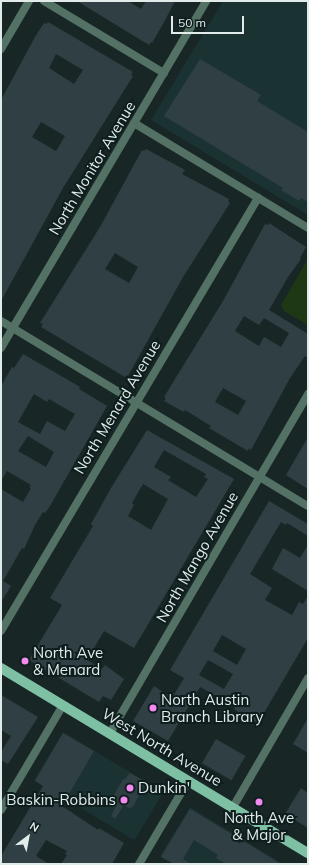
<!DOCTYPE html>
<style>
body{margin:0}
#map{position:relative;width:309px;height:865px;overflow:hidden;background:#182726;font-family:Mulish,sans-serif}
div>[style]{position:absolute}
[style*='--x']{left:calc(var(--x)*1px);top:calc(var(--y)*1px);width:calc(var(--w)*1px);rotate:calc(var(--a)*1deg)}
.built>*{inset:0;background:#1a3232;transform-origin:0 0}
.green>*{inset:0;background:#1e3815}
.building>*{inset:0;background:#303f43;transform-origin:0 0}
.minor>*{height:8px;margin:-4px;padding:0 4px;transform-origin:4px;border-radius:4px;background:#537164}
.primary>*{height:10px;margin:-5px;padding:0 5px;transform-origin:5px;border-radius:5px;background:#7ec0a4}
.dots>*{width:11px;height:11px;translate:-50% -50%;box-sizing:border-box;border:2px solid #0e1d1d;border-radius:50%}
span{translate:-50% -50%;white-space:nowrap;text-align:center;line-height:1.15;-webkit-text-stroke:4px #0e1d1d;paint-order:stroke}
.street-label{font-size:15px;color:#e1ebea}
.poi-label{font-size:15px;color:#e1ebea}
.left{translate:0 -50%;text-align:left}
.right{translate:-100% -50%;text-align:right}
.frame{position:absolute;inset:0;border:2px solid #e1ebea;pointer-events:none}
.north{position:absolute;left:8px;top:817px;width:40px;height:40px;-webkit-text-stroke:3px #0e1d1d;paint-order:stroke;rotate:32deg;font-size:11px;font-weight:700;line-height:16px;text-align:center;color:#e1ebea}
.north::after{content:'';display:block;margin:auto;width:14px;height:18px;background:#e1ebea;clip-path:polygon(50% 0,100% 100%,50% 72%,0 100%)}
.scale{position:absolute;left:171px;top:16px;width:73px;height:18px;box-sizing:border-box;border:2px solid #e1ebea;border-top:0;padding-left:5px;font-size:12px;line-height:14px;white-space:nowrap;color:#e1ebea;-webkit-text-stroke:3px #0e1d1d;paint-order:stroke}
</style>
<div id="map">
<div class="built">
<i style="clip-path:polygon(223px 1px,308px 1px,308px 215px,151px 120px)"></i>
<i style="left:63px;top:732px;width:117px;height:56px;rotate:31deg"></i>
<i style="clip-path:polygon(190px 807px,283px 864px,174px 864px,160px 856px)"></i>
</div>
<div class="green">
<i style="clip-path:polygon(308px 259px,308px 325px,284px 311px,281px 305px)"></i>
</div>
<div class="building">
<i style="clip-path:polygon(77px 1px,128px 1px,141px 9px,146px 1px,175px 1px,163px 24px,152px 43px,151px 42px,149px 45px)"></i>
<i style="clip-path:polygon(evenodd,48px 22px,133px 72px,131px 75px,133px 76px,63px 188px,1px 301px,1px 100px,35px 37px,44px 23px,46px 24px,48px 22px,56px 54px,83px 70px,74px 84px,49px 68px,56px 54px,48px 22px,41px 122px,65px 136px,56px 151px,32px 137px,41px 122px)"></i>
<i style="clip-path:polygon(200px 59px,261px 95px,257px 101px,308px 132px,308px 202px,301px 198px,299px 201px,281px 190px,283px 188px,164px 116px)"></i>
<i style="clip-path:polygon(evenodd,146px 149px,185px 170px,182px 174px,229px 199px,228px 201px,230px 203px,183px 277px,128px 376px,126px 375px,125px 377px,41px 327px,43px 324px,40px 323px,100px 227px,142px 150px,144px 151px,146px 149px,115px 253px,138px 267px,129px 283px,105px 269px,115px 253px)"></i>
<i style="clip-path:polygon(evenodd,269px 223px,306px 247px,300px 258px,301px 259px,288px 277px,269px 310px,308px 334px,308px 358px,305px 356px,290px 378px,251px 450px,249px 448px,248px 451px,209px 428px,211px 426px,185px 410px,184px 412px,164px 401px,166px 398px,164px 397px,223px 301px,265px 224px,268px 225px,269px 223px,244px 316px,259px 325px,264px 318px,289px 333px,281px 347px,264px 337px,259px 346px,235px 331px,244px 316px,269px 223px,223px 388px,246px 401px,238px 415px,215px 402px,223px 388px)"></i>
<i style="clip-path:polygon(evenodd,23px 354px,63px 377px,80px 387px,79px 389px,107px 406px,50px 506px,45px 513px,43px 512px,35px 525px,24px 549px,22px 548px,3px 581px,11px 586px,1px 602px,1px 489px,23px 502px,31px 488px,29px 487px,31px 485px,7px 471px,1px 481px,1px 386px,12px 367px,14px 368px,23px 354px,34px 394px,47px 402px,49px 399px,75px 414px,65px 431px,47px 421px,40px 434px,18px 422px,34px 394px,23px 354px,28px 436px,54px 452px,46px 467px,18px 451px,28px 436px)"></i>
<i style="clip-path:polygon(evenodd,147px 430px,234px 479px,134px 648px,104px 631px,87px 660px,102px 669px,105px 665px,124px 679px,111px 700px,103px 696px,99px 702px,29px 660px,62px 605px,50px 598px,93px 526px,91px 524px,111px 488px,147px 430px,164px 450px,206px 474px,204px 477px,208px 479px,196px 497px,168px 480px,171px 477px,154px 467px,164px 450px,147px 430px,143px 484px,168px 499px,151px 530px,128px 516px,134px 505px,132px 503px,143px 484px)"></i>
<i style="clip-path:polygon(308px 437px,308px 489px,286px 475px)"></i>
<i style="clip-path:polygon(evenodd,269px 501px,308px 524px,308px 536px,287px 523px,286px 525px,281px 522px,250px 574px,272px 588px,265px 600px,292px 615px,299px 602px,303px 604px,308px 596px,308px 638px,258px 723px,235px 710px,234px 706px,200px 687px,168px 741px,133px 721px,154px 686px,172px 698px,184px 678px,170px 670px,269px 501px,222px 635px,246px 649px,237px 665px,213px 651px,222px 635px,269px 501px,208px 660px,233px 674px,224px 689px,199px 675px,208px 660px)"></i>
<i style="clip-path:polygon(308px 545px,308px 591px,272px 569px,283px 548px,300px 558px)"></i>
<i style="clip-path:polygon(1px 695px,38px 717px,8px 764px,1px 760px,1px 752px,11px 736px,1px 730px)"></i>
<i style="clip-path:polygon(308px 718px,308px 753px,293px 744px)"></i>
<i style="clip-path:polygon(63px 733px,94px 751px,62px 806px,98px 830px,99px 828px,124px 843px,112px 864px,61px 864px,67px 855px,65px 854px,67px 851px,46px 840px,36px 856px,49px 864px,1px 864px,1px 856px,43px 786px,35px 781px)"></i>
<i style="left:216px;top:739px;width:34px;height:28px;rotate:30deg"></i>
<i style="clip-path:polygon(130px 773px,146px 782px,133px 807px,129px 808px,124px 805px,115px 819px,111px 816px,118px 802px,115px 800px,114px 795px,123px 779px,124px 780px)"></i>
<i style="clip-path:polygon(301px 788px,308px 793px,308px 828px,285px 814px)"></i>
<i style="clip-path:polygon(190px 809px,250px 845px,281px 864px,226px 864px,216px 858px,218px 855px,194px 840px,183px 859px,191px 864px,174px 864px,161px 857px)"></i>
</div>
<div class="minor">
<i style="--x:44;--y:1;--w:140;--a:31"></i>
<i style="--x:1;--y:49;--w:56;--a:-59.7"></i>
<i style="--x:134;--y:123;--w:203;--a:31.1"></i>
<i style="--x:1;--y:321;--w:358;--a:31.1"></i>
<i style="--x:1;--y:348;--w:403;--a:-59.4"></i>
<i style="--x:1;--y:631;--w:504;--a:-59.31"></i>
<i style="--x:110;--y:733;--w:393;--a:-59.7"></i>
<i style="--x:233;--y:807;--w:149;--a:-59.8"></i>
<i style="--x:1;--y:810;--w:122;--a:-59.4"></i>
<i style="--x:139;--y:864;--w:96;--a:-59.4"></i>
</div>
<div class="primary">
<i style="--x:1;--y:668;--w:358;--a:31.1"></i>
</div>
<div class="dots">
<i style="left:25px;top:661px;background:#f489f0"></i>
<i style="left:153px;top:708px;background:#f489f0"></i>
<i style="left:130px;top:788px;background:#f489f0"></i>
<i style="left:124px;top:800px;background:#f489f0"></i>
<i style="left:259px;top:802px;background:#f489f0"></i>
</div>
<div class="street-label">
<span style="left:92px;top:168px;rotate:-59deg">North Monitor Avenue</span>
<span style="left:117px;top:407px;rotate:-59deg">North Menard Avenue</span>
<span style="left:197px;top:557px;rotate:-60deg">North Mango Avenue</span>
<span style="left:162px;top:747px;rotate:31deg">West North Avenue</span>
</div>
<div class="poi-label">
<span class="left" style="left:33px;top:661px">North Ave<br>&amp; Menard</span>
<span class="left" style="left:161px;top:708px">North Austin<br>Branch Library</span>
<span class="left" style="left:138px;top:788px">Dunkin'</span>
<span class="right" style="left:116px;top:800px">Baskin-Robbins</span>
<span style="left:259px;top:826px">North Ave<br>&amp; Major</span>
</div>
<div class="frame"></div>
<div class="north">N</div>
<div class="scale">50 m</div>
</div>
